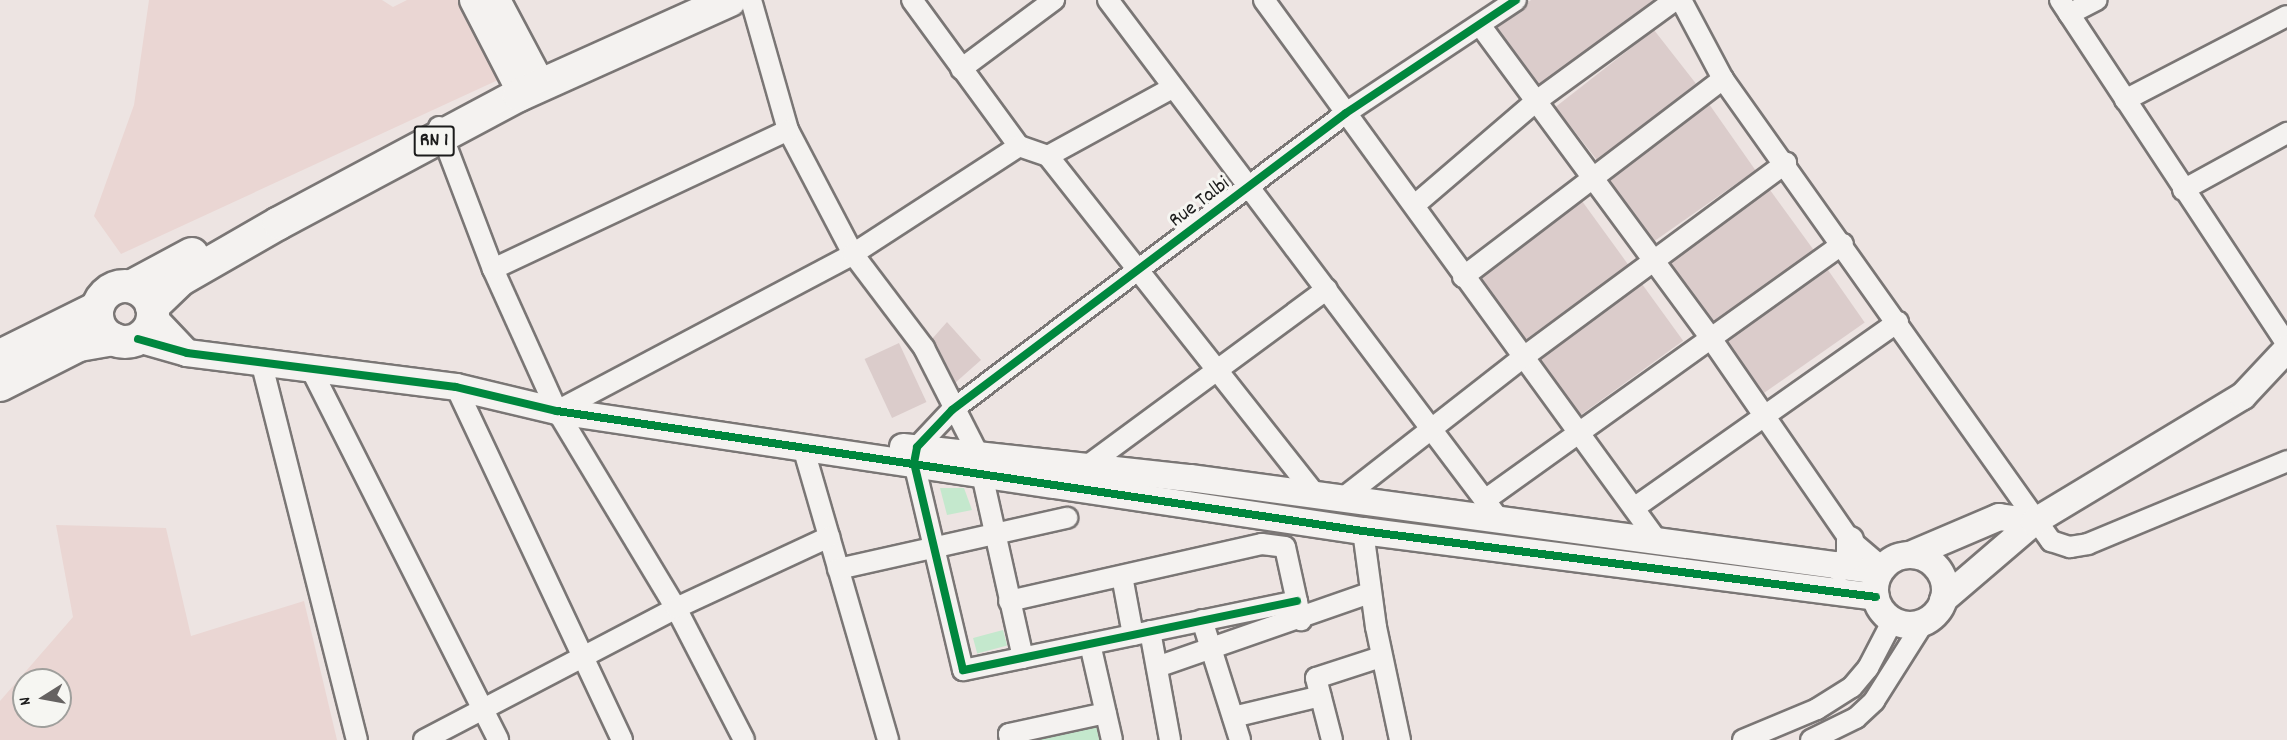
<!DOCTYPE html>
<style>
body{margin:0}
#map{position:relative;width:2287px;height:740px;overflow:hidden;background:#ede4e2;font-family:Dekko,sans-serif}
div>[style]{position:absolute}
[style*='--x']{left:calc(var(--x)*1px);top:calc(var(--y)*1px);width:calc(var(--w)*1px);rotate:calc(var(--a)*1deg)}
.built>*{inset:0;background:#ead6d3}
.green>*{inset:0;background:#c4e8cd;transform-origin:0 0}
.building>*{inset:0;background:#dbcccb;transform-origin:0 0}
.roads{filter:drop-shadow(2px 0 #7a7675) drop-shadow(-2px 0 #7a7675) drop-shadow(0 2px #7a7675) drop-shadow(0 -2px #7a7675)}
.minor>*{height:20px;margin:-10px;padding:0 10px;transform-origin:10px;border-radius:10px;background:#f4f2f0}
.tertiary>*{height:26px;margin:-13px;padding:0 13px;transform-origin:13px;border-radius:13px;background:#f4f2f0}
.tertiary>.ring{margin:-13px;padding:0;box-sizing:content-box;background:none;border:26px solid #f4f2f0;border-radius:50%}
.secondary>*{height:28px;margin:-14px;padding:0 14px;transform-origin:14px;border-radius:14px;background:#f4f2f0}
.primary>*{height:32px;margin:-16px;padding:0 16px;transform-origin:16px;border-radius:16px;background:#f4f2f0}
.primary>.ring{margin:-16px;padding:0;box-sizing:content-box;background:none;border:32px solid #f4f2f0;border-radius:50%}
.cycleway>*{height:8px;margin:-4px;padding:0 4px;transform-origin:4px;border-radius:4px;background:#00873e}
span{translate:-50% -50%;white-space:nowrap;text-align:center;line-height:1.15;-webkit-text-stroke:6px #f6f6f2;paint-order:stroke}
.shield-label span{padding:2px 4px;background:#f6f6f2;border:2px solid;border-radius:4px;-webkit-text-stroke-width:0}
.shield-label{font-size:20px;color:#1c1c1c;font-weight:700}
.street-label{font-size:21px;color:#1c1c1c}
.north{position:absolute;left:12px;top:668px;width:60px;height:60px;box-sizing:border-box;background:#f6f6f2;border:2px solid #9f9f9c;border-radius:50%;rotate:259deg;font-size:16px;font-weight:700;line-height:24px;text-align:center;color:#1c1c1c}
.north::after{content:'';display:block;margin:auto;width:21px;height:27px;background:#656261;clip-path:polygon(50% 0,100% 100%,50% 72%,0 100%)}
</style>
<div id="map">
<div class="built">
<i style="clip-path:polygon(149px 0,382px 0,393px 7px,407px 0,458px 0,498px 80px,121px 254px,94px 216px,134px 105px)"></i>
<i style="clip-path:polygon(evenodd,56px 525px,166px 528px,191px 636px,304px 601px,337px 740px,0 740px,0 701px,73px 617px,56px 525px,24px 680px,60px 680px,60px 716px,24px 716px,24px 680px)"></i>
</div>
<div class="green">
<i style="clip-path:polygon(940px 488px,964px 488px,972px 510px,947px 515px)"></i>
<i style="left:1003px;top:630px;width:16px;height:31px;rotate:75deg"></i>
<i style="clip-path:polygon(1097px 725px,1099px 740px,1025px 740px)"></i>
</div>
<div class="building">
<i style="clip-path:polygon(1531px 0,1655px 0,1539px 84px,1497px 27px)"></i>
<i style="left:1654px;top:30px;width:68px;height:125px;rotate:52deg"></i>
<i style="left:1709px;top:104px;width:81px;height:125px;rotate:55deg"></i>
<i style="left:1770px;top:190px;width:74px;height:123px;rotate:54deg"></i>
<i style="left:1582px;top:201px;width:79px;height:127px;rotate:54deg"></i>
<i style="left:1828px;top:270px;width:64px;height:123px;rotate:55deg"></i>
<i style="left:1642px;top:284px;width:70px;height:127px;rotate:54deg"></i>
<i style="clip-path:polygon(947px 322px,981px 360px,955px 383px,932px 339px)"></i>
<i style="left:899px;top:343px;width:65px;height:38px;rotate:65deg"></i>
</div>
<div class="roads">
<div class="minor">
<i style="--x:751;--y:0;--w:135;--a:74.1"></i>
<i style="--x:788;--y:130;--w:140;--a:62.3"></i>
<i style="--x:853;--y:254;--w:118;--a:52.9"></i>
<i style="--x:924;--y:348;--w:117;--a:63"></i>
<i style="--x:977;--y:452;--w:211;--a:77.4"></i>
<i style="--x:912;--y:0;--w:181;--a:53.8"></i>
<i style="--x:1019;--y:146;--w:31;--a:19"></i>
<i style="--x:1048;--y:156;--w:141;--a:-28.7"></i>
<i style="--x:1108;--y:0;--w:650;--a:53.01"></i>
<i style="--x:1264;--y:0;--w:666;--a:53.97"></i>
<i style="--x:1681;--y:0;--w:89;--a:62"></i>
<i style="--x:1723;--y:79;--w:567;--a:54.63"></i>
<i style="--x:2051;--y:541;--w:20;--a:18"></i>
<i style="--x:2070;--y:547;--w:18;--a:-9"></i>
<i style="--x:2088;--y:544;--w:216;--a:-22.6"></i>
<i style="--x:2060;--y:0;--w:412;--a:56.6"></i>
<i style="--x:2069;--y:14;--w:31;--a:-27"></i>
<i style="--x:1480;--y:25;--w:388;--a:53.6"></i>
<i style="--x:1710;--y:337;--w:247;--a:55.4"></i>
<i style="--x:1850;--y:540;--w:43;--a:40.3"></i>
<i style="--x:961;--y:69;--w:116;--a:-36.6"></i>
<i style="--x:2125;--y:100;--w:182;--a:-27.4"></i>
<i style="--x:439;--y:127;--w:152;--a:69.2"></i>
<i style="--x:493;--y:269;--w:156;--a:65.7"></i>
<i style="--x:557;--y:411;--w:230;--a:58.9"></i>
<i style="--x:676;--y:608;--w:148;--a:62.7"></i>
<i style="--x:1048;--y:156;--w:432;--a:51.7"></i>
<i style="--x:2183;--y:190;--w:119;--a:-28.7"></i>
<i style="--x:1416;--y:204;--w:157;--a:-40.6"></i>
<i style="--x:1535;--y:102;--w:173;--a:-36.1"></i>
<i style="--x:493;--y:269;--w:326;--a:-25.2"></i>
<i style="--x:1463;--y:277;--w:327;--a:-37.3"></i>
<i style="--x:261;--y:361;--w:391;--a:75.8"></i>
<i style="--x:311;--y:369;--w:415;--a:63.2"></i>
<i style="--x:456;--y:387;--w:390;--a:64.8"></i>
<i style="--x:557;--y:411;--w:335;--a:-27.9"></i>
<i style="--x:853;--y:254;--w:198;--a:-33"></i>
<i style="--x:803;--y:447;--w:305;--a:73.8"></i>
<i style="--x:1087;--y:466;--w:298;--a:-36.4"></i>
<i style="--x:1343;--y:498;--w:231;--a:-38"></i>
<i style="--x:1525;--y:356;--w:325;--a:-36.5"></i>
<i style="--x:1485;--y:500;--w:440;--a:-35.6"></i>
<i style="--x:1634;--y:508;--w:323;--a:-35.2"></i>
<i style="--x:1363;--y:531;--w:97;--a:82.3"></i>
<i style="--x:1376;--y:627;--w:116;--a:78"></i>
<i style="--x:838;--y:569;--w:235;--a:-12.6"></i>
<i style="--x:1122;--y:576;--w:60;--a:79.4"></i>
<i style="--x:1009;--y:601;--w:259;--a:-12.7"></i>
<i style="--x:1262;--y:544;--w:23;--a:7"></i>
<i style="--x:1285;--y:547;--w:75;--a:77.6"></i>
<i style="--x:1297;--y:601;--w:341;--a:168.3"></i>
<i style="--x:963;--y:670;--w:213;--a:-103.3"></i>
<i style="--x:914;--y:463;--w:16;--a:-79"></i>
<i style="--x:917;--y:447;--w:51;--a:-46.6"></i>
<i style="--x:952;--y:410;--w:493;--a:-37"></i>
<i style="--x:1346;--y:113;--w:204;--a:-33.6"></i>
<i style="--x:1202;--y:620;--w:126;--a:72.4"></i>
<i style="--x:1150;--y:631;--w:111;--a:79.6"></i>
<i style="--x:1090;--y:644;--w:98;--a:77.1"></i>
<i style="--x:1157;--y:667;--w:225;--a:-19.2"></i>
<i style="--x:1233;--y:717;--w:90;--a:-13.4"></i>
<i style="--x:424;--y:740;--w:284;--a:-27.6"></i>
<i style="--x:676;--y:608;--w:169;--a:-24.9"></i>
<i style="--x:1010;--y:740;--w:6;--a:-99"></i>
<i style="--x:1009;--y:734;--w:99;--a:-12.2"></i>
<i style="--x:1332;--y:740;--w:64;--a:-104.5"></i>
<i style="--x:1316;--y:678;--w:68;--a:-17.9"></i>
<i style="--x:1743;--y:740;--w:80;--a:-22.7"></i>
<i style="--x:1817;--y:709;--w:41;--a:-32.2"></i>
<i style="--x:1852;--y:687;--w:25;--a:-50"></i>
<i style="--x:1868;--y:668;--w:54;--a:-62.5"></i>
<i style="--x:1811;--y:740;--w:50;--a:-26.1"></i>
<i style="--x:1856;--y:718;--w:25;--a:-43"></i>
<i style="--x:1874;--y:701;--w:93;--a:-57.7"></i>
</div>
<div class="tertiary">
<i style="--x:152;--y:316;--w:51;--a:46.6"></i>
<i style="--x:138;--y:339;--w:51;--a:15.9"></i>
<i style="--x:187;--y:353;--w:271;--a:7.2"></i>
<i style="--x:456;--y:387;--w:104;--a:13.4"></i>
<i style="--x:557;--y:411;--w:815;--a:8.47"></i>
<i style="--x:1363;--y:531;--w:517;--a:7.33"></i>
<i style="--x:903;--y:447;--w:289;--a:6.2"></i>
<i style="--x:1190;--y:478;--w:696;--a:7.68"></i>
<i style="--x:1910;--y:555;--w:97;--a:-23.1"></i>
<i style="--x:1999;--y:517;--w:35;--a:8"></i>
<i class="ring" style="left:1875px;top:555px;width:44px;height:44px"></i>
<i style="--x:1840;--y:568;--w:16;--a:-50"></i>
<i style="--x:1850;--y:556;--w:16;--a:-90"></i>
<i style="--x:1943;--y:600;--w:120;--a:-40.6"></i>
<i style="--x:2034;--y:522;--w:244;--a:-31.1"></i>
<i style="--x:2243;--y:396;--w:64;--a:-46.9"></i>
</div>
<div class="secondary">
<i style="--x:474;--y:0;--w:105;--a:62.7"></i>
<i style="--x:497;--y:2;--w:94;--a:62.1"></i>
</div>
<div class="primary">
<i style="--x:132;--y:286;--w:68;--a:-28.1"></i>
<i class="ring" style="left:97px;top:286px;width:24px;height:24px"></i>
<i style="--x:152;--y:307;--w:39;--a:-44"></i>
<i style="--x:180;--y:280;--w:114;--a:-29.9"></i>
<i style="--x:279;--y:223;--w:272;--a:-28.1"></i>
<i style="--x:519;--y:95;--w:231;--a:-24.2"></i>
<i style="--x:0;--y:356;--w:108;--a:-26.3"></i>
<i style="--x:0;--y:385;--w:89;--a:-26.9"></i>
<i style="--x:79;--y:345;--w:35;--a:-10"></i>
</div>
</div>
<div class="cycleway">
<i style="--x:138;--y:339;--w:51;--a:15.9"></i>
<i style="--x:187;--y:353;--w:271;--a:7.2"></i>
<i style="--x:456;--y:387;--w:104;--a:13.4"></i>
<i style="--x:557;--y:411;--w:815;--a:8.47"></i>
<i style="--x:1363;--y:531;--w:517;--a:7.33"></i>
<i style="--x:1297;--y:601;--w:341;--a:168.3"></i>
<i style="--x:963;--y:670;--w:213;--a:-103.3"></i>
<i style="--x:914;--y:463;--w:16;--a:-79"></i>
<i style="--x:917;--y:447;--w:51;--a:-46.6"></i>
<i style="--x:952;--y:410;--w:493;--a:-37"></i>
<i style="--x:1346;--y:113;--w:204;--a:-33.6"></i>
</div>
<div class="shield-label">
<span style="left:434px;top:141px">RN 1</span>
</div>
<div class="street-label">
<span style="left:1200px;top:203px;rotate:-37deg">Rue Talbi</span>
</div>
<div class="north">N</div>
</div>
